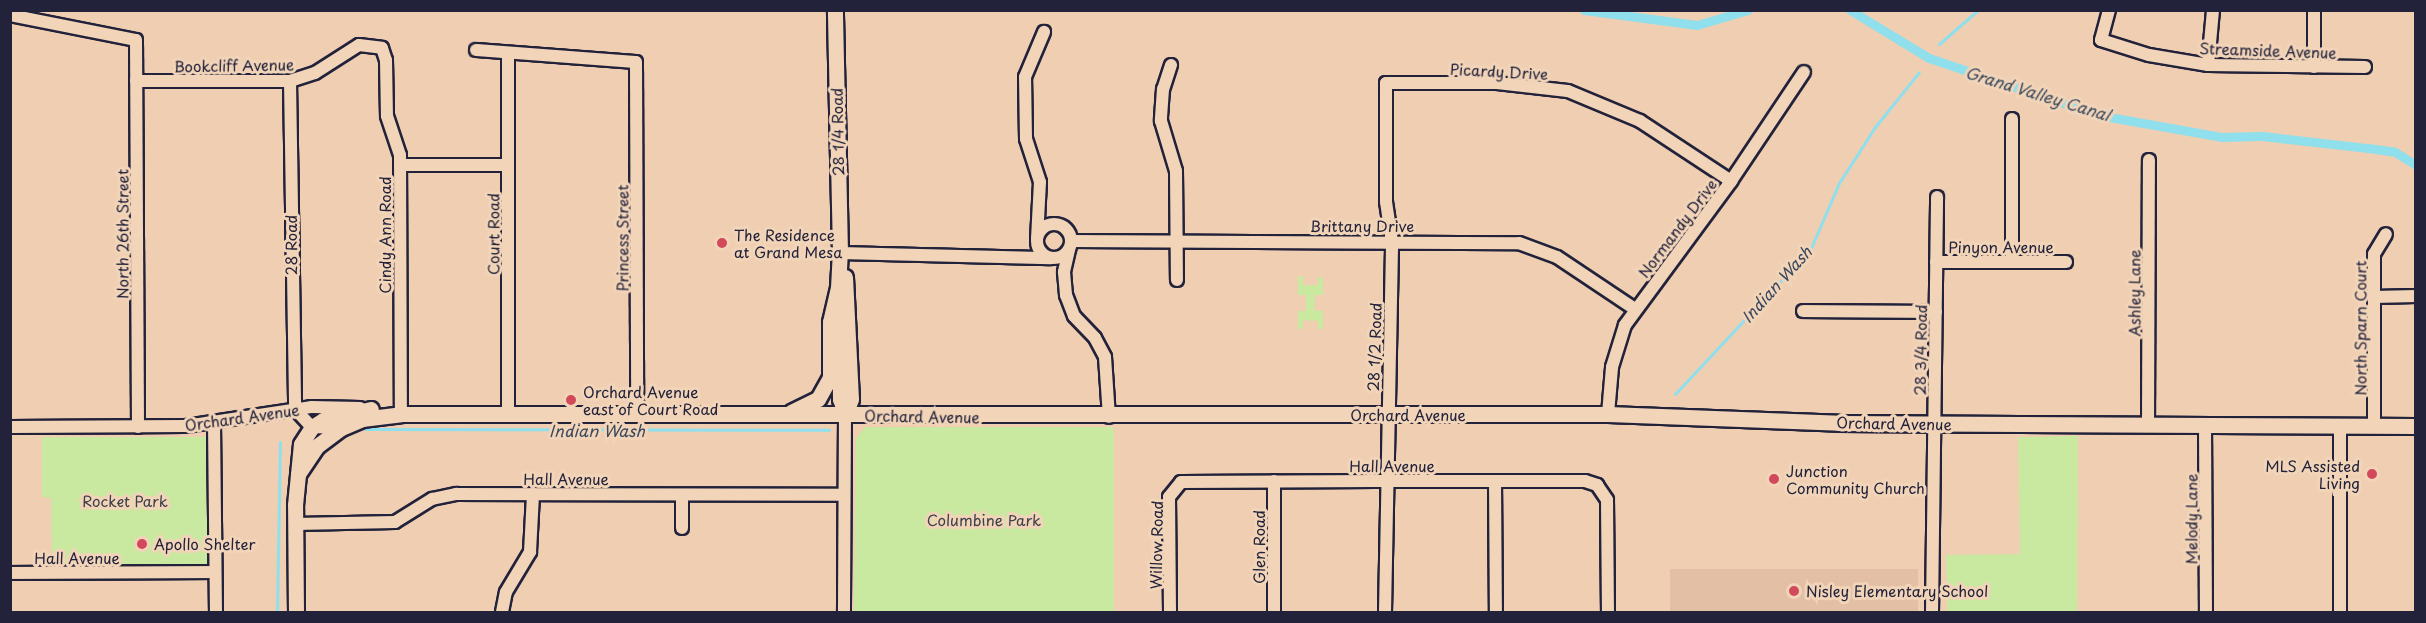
<!DOCTYPE html>
<style>
body{margin:0}
#map{position:relative;width:2426px;height:623px;overflow:hidden;background:#f0ceb2;font-family:"Playpen Sans",sans-serif}
div>[style]{position:absolute}
[style*='--x']{left:calc(var(--x)*1px);top:calc(var(--y)*1px);width:calc(var(--w)*1px);rotate:calc(var(--a)*1deg)}
.built>*{inset:0;background:#e2bfa5;transform-origin:0 0}
.green>*{inset:0;background:#c9e8a0}
.stream>*{height:3px;margin:-1.5px;padding:0 1.5px;transform-origin:1.5px;border-radius:1.5px;background:#90dfec}
.canal>*{height:9px;margin:-4.5px;padding:0 4.5px;transform-origin:4.5px;border-radius:4.5px;background:#90dfec}
.roads{filter:drop-shadow(2px 0 #22223b) drop-shadow(-2px 0 #22223b) drop-shadow(0 2px #22223b) drop-shadow(0 -2px #22223b)}
.minor>*{height:12px;margin:-6px;padding:0 6px;transform-origin:6px;border-radius:6px;background:#f2d4b8}
.minor>.ring{margin:-6px;padding:0;box-sizing:content-box;background:none;border:12px solid #f2d4b8;border-radius:50%}
.major>*{height:15px;margin:-7.5px;padding:0 7.5px;transform-origin:7.5px;border-radius:7.5px;background:#f2d4b8}
.dots>*{width:16px;height:16px;translate:-50% -50%;box-sizing:border-box;border:3px solid #f2d4b8;border-radius:50%}
span{translate:-50% -50%;white-space:nowrap;text-align:center;line-height:1.15;-webkit-text-stroke:6px #f2d4b8;paint-order:stroke}
.street-label{font-size:15px;color:#22223b}
.poi-label{font-size:15px;color:#22223b}
.left{translate:0 -50%;text-align:left}
.right{translate:-100% -50%;text-align:right}
.park-label{font-size:15px;color:#3b404a}
.water-label{font-size:16px;color:#38485e;font-style:italic}
.frame{position:absolute;inset:0;border:12px solid #22223b;pointer-events:none}
</style>
<div id="map">
<div class="built">
<i style="left:1670px;top:569px;width:248px;height:43px"></i>
</div>
<div class="green">
<i style="clip-path:polygon(1298px 276px,1303px 276px,1303px 285px,1318px 285px,1318px 277px,1323px 277px,1323px 295px,1315px 295px,1314px 310px,1323px 311px,1323px 329px,1318px 329px,1318px 321px,1303px 320px,1303px 329px,1298px 329px,1298px 311px,1306px 311px,1306px 295px,1298px 295px)"></i>
<i style="clip-path:polygon(865px 427px,1114px 427px,1114px 612px,854px 612px,856px 438px)"></i>
<i style="clip-path:polygon(2078px 436px,2077px 612px,1947px 612px,1946px 555px,2020px 554px,2018px 437px)"></i>
<i style="clip-path:polygon(42px 437px,208px 437px,208px 566px,52px 566px,51px 498px,42px 497px)"></i>
</div>
<div class="stream">
<i style="--x:1939;--y:44;--w:52;--a:-41.1"></i>
<i style="--x:1675;--y:394;--w:200;--a:-47"></i>
<i style="--x:1811;--y:248;--w:71;--a:-66.7"></i>
<i style="--x:1839;--y:183;--w:67;--a:-57.3"></i>
<i style="--x:1875;--y:127;--w:70;--a:-51.3"></i>
<i style="--x:365;--y:429;--w:464;--a:0.1"></i>
<i style="--x:277;--y:612;--w:170;--a:-89"></i>
</div>
<div class="canal">
<i style="--x:1584;--y:10;--w:114;--a:7.6"></i>
<i style="--x:1697;--y:25;--w:53;--a:-16.4"></i>
<i style="--x:1850;--y:10;--w:92;--a:31.3"></i>
<i style="--x:1929;--y:58;--w:178;--a:18.6"></i>
<i style="--x:2098;--y:115;--w:125;--a:10.1"></i>
<i style="--x:2221;--y:137;--w:41;--a:-1.4"></i>
<i style="--x:2262;--y:136;--w:107;--a:6.5"></i>
<i style="--x:2368;--y:148;--w:27;--a:8"></i>
<i style="--x:2395;--y:152;--w:25;--a:32"></i>
</div>
<div class="roads">
<div class="minor">
<i style="--x:2109;--y:10;--w:31;--a:105"></i>
<i style="--x:2101;--y:40;--w:50;--a:17.4"></i>
<i style="--x:2149;--y:55;--w:60;--a:9.6"></i>
<i style="--x:2208;--y:65;--w:157;--a:0.7"></i>
<i style="--x:2314;--y:10;--w:57;--a:90"></i>
<i style="--x:10;--y:15;--w:128;--a:11.2"></i>
<i style="--x:136;--y:40;--w:387;--a:89.7"></i>
<i style="--x:476;--y:50;--w:160;--a:4.3"></i>
<i style="--x:636;--y:62;--w:352;--a:89.8"></i>
<i style="--x:508;--y:54;--w:360;--a:90"></i>
<i style="--x:1171;--y:65;--w:25;--a:108"></i>
<i style="--x:1163;--y:89;--w:32;--a:94"></i>
<i style="--x:1161;--y:121;--w:52;--a:73.3"></i>
<i style="--x:1176;--y:171;--w:109;--a:89.5"></i>
<i style="--x:2208;--y:65;--w:55;--a:-84.8"></i>
<i style="--x:136;--y:81;--w:154;--a:0"></i>
<i style="--x:290;--y:81;--w:26;--a:-18"></i>
<i style="--x:315;--y:73;--w:52;--a:-32.5"></i>
<i style="--x:359;--y:45;--w:23;--a:7"></i>
<i style="--x:382;--y:48;--w:13;--a:72"></i>
<i style="--x:386;--y:60;--w:56;--a:89"></i>
<i style="--x:387;--y:116;--w:41;--a:71.6"></i>
<i style="--x:400;--y:155;--w:259;--a:89.8"></i>
<i style="--x:290;--y:81;--w:328;--a:89.1"></i>
<i style="--x:400;--y:165;--w:108;--a:0"></i>
<i class="ring" style="left:1037px;top:224px;width:22px;height:22px"></i>
<i style="--x:1037;--y:239;--w:57;--a:-87"></i>
<i style="--x:1040;--y:182;--w:45;--a:-108"></i>
<i style="--x:1026;--y:139;--w:62;--a:-90.9"></i>
<i style="--x:1025;--y:77;--w:49;--a:-67.1"></i>
<i style="--x:1071;--y:241;--w:448;--a:0.3"></i>
<i style="--x:1519;--y:243;--w:40;--a:20.2"></i>
<i style="--x:1557;--y:257;--w:94;--a:33.7"></i>
<i style="--x:1069;--y:250;--w:23;--a:103"></i>
<i style="--x:1064;--y:272;--w:23;--a:85"></i>
<i style="--x:1066;--y:295;--w:22;--a:69"></i>
<i style="--x:1074;--y:316;--w:30;--a:46"></i>
<i style="--x:1095;--y:338;--w:21;--a:62"></i>
<i style="--x:1105;--y:357;--w:60;--a:86.2"></i>
<i style="--x:840;--y:253;--w:211;--a:1.4"></i>
<i style="--x:1936;--y:262;--w:130;--a:0"></i>
<i style="--x:2012;--y:262;--w:143;--a:-90"></i>
<i style="--x:2374;--y:297;--w:42;--a:-1.4"></i>
<i style="--x:838;--y:303;--w:97;--a:89.4"></i>
<i style="--x:839;--y:400;--w:16;--a:68"></i>
<i style="--x:845;--y:415;--w:197;--a:90.3"></i>
<i style="--x:1803;--y:311;--w:133;--a:0.4"></i>
<i style="--x:295;--y:409;--w:25;--a:47"></i>
<i style="--x:312;--y:427;--w:27;--a:2"></i>
<i style="--x:1608;--y:414;--w:47;--a:-85.1"></i>
<i style="--x:1612;--y:367;--w:44;--a:-72.8"></i>
<i style="--x:1625;--y:325;--w:179;--a:-53.6"></i>
<i style="--x:1731;--y:181;--w:131;--a:-56.2"></i>
<i style="--x:214;--y:424;--w:188;--a:89.4"></i>
<i style="--x:2148;--y:425;--w:265;--a:-89.8"></i>
<i style="--x:2205;--y:425;--w:187;--a:89.7"></i>
<i style="--x:2374;--y:426;--w:172;--a:-90"></i>
<i style="--x:2374;--y:254;--w:23;--a:-59"></i>
<i style="--x:10;--y:427;--w:176;--a:-0.3"></i>
<i style="--x:186;--y:426;--w:126;--a:-8.6"></i>
<i style="--x:311;--y:407;--w:49;--a:1.2"></i>
<i style="--x:2340;--y:427;--w:185;--a:90"></i>
<i style="--x:1274;--y:481;--w:131;--a:90"></i>
<i style="--x:1495;--y:481;--w:131;--a:89.6"></i>
<i style="--x:682;--y:495;--w:33;--a:90"></i>
<i style="--x:295;--y:524;--w:100;--a:-1.1"></i>
<i style="--x:395;--y:522;--w:44;--a:-31.9"></i>
<i style="--x:432;--y:499;--w:25;--a:-12"></i>
<i style="--x:456;--y:494;--w:388;--a:0.1"></i>
<i style="--x:10;--y:573;--w:205;--a:-0.3"></i>
<i style="--x:502;--y:612;--w:20;--a:-79"></i>
<i style="--x:506;--y:592;--w:47;--a:-59"></i>
<i style="--x:530;--y:552;--w:58;--a:-87"></i>
<i style="--x:1170;--y:612;--w:115;--a:-90.5"></i>
<i style="--x:1169;--y:497;--w:19;--a:-51"></i>
<i style="--x:1181;--y:482;--w:195;--a:-0.3"></i>
<i style="--x:1376;--y:481;--w:209;--a:0"></i>
<i style="--x:1585;--y:481;--w:13;--a:18"></i>
<i style="--x:1597;--y:485;--w:18;--a:56"></i>
<i style="--x:1607;--y:500;--w:112;--a:89.5"></i>
<i style="--x:1385;--y:612;--w:370;--a:-88.9"></i>
<i style="--x:1392;--y:242;--w:40;--a:-98.5"></i>
<i style="--x:1386;--y:202;--w:119;--a:-90"></i>
<i style="--x:1386;--y:83;--w:111;--a:0"></i>
<i style="--x:1497;--y:83;--w:71;--a:6.4"></i>
<i style="--x:1568;--y:91;--w:78;--a:22.6"></i>
<i style="--x:1640;--y:121;--w:109;--a:33.4"></i>
<i style="--x:1932;--y:612;--w:415;--a:-89.3"></i>
</div>
<div class="major">
<i style="--x:845;--y:277;--w:122;--a:87.2"></i>
<i style="--x:851;--y:399;--w:17;--a:111"></i>
<i style="--x:791;--y:412;--w:30;--a:-26"></i>
<i style="--x:818;--y:399;--w:25;--a:-61"></i>
<i style="--x:830;--y:377;--w:55;--a:-90"></i>
<i style="--x:830;--y:322;--w:35;--a:-77"></i>
<i style="--x:838;--y:288;--w:35;--a:-87"></i>
<i style="--x:840;--y:253;--w:243;--a:-91.2"></i>
<i style="--x:298;--y:474;--w:34;--a:-56"></i>
<i style="--x:317;--y:446;--w:30;--a:-37"></i>
<i style="--x:341;--y:428;--w:23;--a:-23"></i>
<i style="--x:362;--y:419;--w:39;--a:-7"></i>
<i style="--x:401;--y:414;--w:1207;--a:0"></i>
<i style="--x:1608;--y:414;--w:231;--a:2.2"></i>
<i style="--x:1839;--y:423;--w:577;--a:0.3"></i>
<i style="--x:296;--y:612;--w:107;--a:-90.5"></i>
<i style="--x:295;--y:505;--w:61;--a:-84.4"></i>
<i style="--x:301;--y:444;--w:20;--a:-57"></i>
<i style="--x:312;--y:427;--w:13;--a:-32"></i>
<i style="--x:323;--y:420;--w:49;--a:-12.9"></i>
</div>
</div>
<div class="dots">
<i style="left:722px;top:243px;background:#d1495b"></i>
<i style="left:571px;top:400px;background:#d1495b"></i>
<i style="left:2372px;top:474px;background:#d1495b"></i>
<i style="left:1774px;top:479px;background:#d1495b"></i>
<i style="left:142px;top:544px;background:#d1495b"></i>
<i style="left:1794px;top:591px;background:#d1495b"></i>
</div>
<div class="street-label">
<span style="left:2268px;top:50px;rotate:2deg">Streamside Avenue</span>
<span style="left:234px;top:65px;rotate:-1deg">Bookcliff Avenue</span>
<span style="left:1499px;top:71px;rotate:3deg">Picardy Drive</span>
<span style="left:837px;top:132px;rotate:-91deg">28 1/4 Road</span>
<span style="left:1362px;top:226px">Brittany Drive</span>
<span style="left:1677px;top:228px;rotate:-53deg">Normandy Drive</span>
<span style="left:122px;top:234px;rotate:-90deg">North 26th Street</span>
<span style="left:493px;top:234px;rotate:-90deg">Court Road</span>
<span style="left:385px;top:235px;rotate:-90deg">Cindy Ann Road</span>
<span style="left:622px;top:238px;rotate:-90deg">Princess Street</span>
<span style="left:291px;top:245px;rotate:-90deg">28 Road</span>
<span style="left:2001px;top:247px">Pinyon Avenue</span>
<span style="left:2134px;top:293px;rotate:-90deg">Ashley Lane</span>
<span style="left:2360px;top:328px;rotate:-90deg">North Sparn Court</span>
<span style="left:1374px;top:347px;rotate:-88deg">28 1/2 Road</span>
<span style="left:1920px;top:350px;rotate:-89deg">28 3/4 Road</span>
<span style="left:1408px;top:415px">Orchard Avenue</span>
<span style="left:922px;top:416px;rotate:1deg">Orchard Avenue</span>
<span style="left:242px;top:417px;rotate:-8deg">Orchard Avenue</span>
<span style="left:1894px;top:423px;rotate:1deg">Orchard Avenue</span>
<span style="left:1392px;top:466px">Hall Avenue</span>
<span style="left:566px;top:479px">Hall Avenue</span>
<span style="left:2191px;top:519px;rotate:-90deg">Melody Lane</span>
<span style="left:1156px;top:545px;rotate:-89deg">Willow Road</span>
<span style="left:1259px;top:547px;rotate:-90deg">Glen Road</span>
<span style="left:77px;top:558px">Hall Avenue</span>
</div>
<div class="poi-label">
<span class="left" style="left:734px;top:243px">The Residence<br>at Grand Mesa</span>
<span class="left" style="left:583px;top:400px">Orchard Avenue<br>east of Court Road</span>
<span class="right" style="left:2360px;top:474px">MLS Assisted<br>Living</span>
<span class="left" style="left:1786px;top:479px">Junction<br>Community Church</span>
<span class="left" style="left:154px;top:544px">Apollo Shelter</span>
<span class="left" style="left:1806px;top:591px">Nisley Elementary School</span>
</div>
<div class="park-label">
<span style="left:125px;top:501px">Rocket Park</span>
<span style="left:984px;top:520px">Columbine Park</span>
</div>
<div class="water-label">
<span style="left:2038px;top:93px;rotate:17deg">Grand Valley Canal</span>
<span style="left:1776px;top:284px;rotate:-48deg">Indian Wash</span>
<span style="left:597px;top:430px">Indian Wash</span>
</div>
<div class="frame"></div>
</div>
